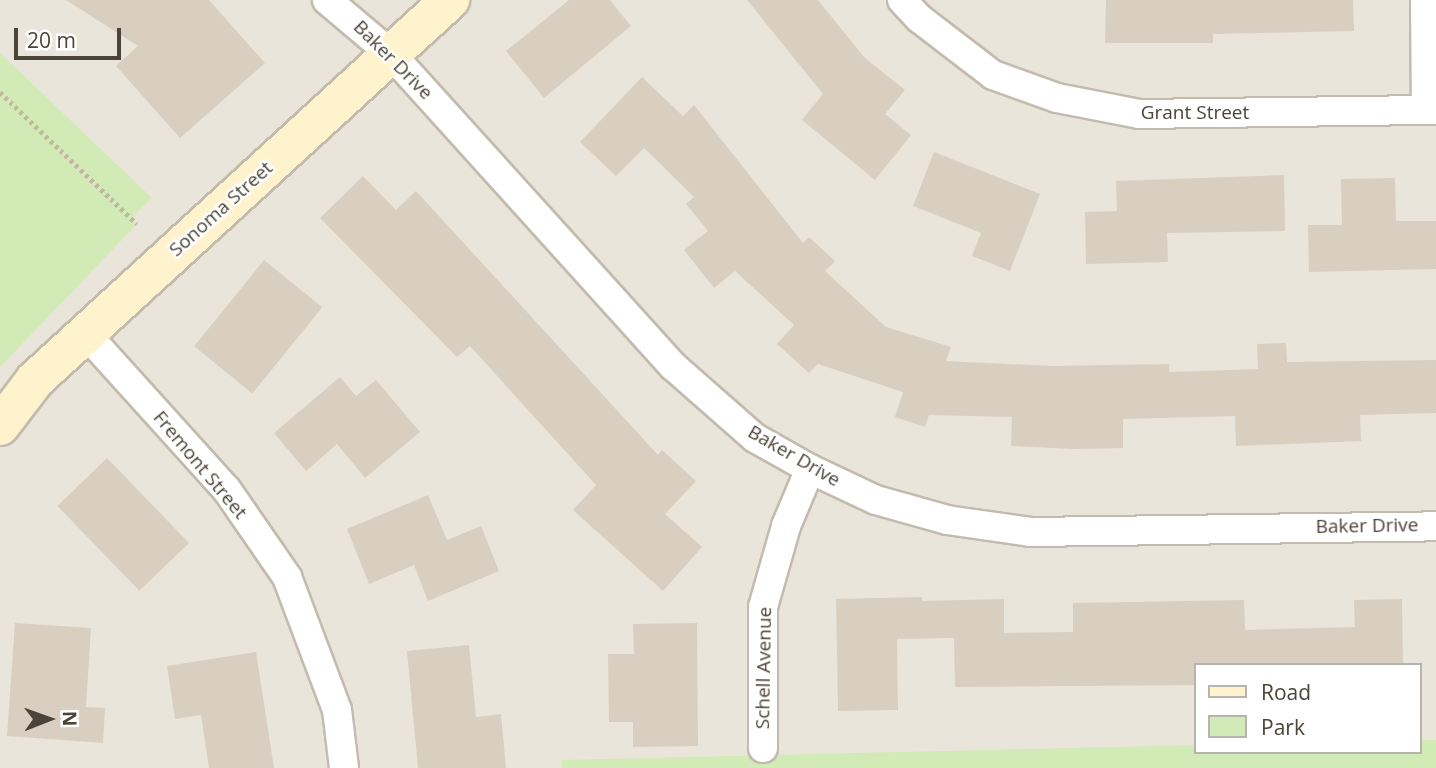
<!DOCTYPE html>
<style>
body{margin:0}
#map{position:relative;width:1436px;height:768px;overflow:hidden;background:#f6f3ec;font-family:"Open Sans",sans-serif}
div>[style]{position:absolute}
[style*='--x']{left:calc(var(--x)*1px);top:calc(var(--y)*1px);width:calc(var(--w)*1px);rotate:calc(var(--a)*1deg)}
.residential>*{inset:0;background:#eae5da}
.green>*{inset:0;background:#d2eab5}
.building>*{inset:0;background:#d8cfc1;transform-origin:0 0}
.path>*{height:4.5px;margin-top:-2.25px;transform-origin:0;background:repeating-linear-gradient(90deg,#c4b79f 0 3.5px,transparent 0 7px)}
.roads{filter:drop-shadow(2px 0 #c2bbae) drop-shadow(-2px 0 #c2bbae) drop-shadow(0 2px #c2bbae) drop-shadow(0 -2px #c2bbae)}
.street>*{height:28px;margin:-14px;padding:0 14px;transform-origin:14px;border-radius:14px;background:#fff}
.secondary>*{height:38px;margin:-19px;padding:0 19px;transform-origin:19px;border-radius:19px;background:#fff3cd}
span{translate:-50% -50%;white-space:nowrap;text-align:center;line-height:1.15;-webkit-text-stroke:5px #fff;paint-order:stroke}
.street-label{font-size:19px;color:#4b4439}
.legend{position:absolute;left:1194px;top:663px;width:228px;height:91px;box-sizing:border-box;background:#fff;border:2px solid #b7b4b0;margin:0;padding:9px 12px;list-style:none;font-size:21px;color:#4b4439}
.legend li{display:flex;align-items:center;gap:14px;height:35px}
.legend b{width:35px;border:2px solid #b7b4b0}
.north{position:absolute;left:14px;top:684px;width:70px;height:70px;-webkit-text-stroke:5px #fff;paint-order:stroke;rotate:89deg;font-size:19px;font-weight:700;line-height:28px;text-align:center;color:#4b4439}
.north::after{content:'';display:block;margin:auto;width:24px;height:32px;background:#4b4439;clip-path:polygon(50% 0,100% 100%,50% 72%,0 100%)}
.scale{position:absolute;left:14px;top:28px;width:107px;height:32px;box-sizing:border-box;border:4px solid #4b4439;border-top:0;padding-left:9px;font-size:21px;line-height:24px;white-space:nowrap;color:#4b4439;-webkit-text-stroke:5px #fff;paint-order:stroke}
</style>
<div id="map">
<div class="residential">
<i style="clip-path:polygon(evenodd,0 0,1436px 0,1436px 768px,0 768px,0 0,1196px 665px,1420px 665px,1420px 752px,1196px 752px,1196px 665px)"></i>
</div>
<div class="green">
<i style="clip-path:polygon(0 53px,152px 198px,131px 218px,137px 224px,0 367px)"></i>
<i style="clip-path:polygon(1420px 740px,1436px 740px,1436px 768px,562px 768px,562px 760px,1196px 745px,1196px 752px,1420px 752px)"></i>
</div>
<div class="building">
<i style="clip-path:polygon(66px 0,209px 0,265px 63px,180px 138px,116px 66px,138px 46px)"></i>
<i style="clip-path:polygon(569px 0,610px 0,631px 26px,544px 98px,506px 51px)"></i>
<i style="clip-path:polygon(747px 0,818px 0,864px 57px,905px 90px,885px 114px,911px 135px,875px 180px,802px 120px,823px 94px)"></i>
<i style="clip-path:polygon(1106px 0,1353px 0,1354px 31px,1213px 34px,1213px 43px,1105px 43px)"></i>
<i style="clip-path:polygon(642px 77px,683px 116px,694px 105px,803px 243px,809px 237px,835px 261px,825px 271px,886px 327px,951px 347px,946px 361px,1052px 366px,1169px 364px,1169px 372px,1258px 369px,1257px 344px,1286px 343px,1287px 362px,1436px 360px,1436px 413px,1360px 415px,1361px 441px,1236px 446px,1235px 416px,1123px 419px,1123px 448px,1074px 449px,1011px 446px,1012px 417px,929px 415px,925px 427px,895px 417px,903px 392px,818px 364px,809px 373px,777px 344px,794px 325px,735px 271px,714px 288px,684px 250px,708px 231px,686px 204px,694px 197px,644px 148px,616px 176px,580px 142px)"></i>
<i style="clip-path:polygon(934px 152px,1040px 194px,1010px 271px,972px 256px,981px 233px,913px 206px)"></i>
<i style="clip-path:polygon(1284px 175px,1285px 231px,1167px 233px,1168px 262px,1086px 264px,1085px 212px,1117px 211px,1116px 181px)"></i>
<i style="clip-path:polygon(363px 176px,396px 210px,416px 191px,658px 455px,662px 450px,696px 481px,665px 514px,702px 547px,663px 591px,573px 510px,596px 485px,470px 346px,457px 357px,320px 218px)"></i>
<i style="clip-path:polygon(1395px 178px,1396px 221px,1436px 221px,1436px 269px,1309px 272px,1308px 225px,1342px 225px,1341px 179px)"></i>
<i style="left:264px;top:260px;width:75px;height:111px;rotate:39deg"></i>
<i style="clip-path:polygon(340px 377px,356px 396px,376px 380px,420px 432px,365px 478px,337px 444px,306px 471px,274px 433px)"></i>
<i style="left:107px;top:458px;width:118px;height:69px;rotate:46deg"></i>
<i style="clip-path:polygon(428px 495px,447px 540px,481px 526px,499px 571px,428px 601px,414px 565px,369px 584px,347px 529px)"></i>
<i style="clip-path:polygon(922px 597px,922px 601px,1004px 599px,1004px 633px,1073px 632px,1073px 603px,1244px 600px,1245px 630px,1355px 627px,1354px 600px,1402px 599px,1403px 665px,1196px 665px,1196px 685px,955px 687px,954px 638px,897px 639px,898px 710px,838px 711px,836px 599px)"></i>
<i style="clip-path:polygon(15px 623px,91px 628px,86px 707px,105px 708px,103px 743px,7px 736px)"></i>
<i style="clip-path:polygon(697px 623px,698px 746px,633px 747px,633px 722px,609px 722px,608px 654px,634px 654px,633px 624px)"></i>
<i style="clip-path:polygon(469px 645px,476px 717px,501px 714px,506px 768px,418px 768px,407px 651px)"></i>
<i style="clip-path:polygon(256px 652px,274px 768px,209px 768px,201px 715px,175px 719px,167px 666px)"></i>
</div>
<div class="path">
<i style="--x:0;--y:92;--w:190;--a:43.9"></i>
</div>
<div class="roads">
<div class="street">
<i style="--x:327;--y:0;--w:84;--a:40.2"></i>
<i style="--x:391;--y:54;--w:421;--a:47.9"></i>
<i style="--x:673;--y:366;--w:109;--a:41.3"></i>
<i style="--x:755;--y:438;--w:63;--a:29.4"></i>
<i style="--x:810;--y:469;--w:73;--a:25.2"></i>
<i style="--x:876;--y:500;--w:74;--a:15.7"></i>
<i style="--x:947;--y:520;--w:84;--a:8.2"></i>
<i style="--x:1030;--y:532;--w:406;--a:-0.8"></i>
<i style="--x:902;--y:0;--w:26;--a:47"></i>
<i style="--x:920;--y:19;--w:92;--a:37.5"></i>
<i style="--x:993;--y:75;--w:68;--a:19.8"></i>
<i style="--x:1057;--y:98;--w:84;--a:11"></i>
<i style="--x:1139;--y:114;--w:297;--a:-0.8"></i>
<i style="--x:1425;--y:0;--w:109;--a:89.5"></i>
<i style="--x:86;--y:334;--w:210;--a:47.9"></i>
<i style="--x:227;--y:490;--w:106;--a:55.4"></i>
<i style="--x:287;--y:577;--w:142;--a:69.4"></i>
<i style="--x:337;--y:710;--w:58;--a:83.1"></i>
<i style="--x:763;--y:748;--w:141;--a:-90"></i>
<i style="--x:763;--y:607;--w:84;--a:-74.1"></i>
<i style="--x:786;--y:526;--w:62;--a:-67.2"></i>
</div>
<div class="secondary">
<i style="--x:0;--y:426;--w:58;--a:-52.7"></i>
<i style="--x:35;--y:380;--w:563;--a:-42.48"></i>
</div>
</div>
<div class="street-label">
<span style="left:393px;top:60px;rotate:45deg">Baker Drive</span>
<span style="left:1195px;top:113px">Grant Street</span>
<span style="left:221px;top:209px;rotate:-42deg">Sonoma Street</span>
<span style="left:794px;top:456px;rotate:30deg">Baker Drive</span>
<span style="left:200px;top:465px;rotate:50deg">Fremont Street</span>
<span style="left:1367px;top:526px;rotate:-1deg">Baker Drive</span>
<span style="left:764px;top:668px;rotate:-89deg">Schell Avenue</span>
</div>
<ul class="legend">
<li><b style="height:9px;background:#fff3cd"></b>Road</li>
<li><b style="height:19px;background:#d2eab5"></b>Park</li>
</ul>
<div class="north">N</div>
<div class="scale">20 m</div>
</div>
